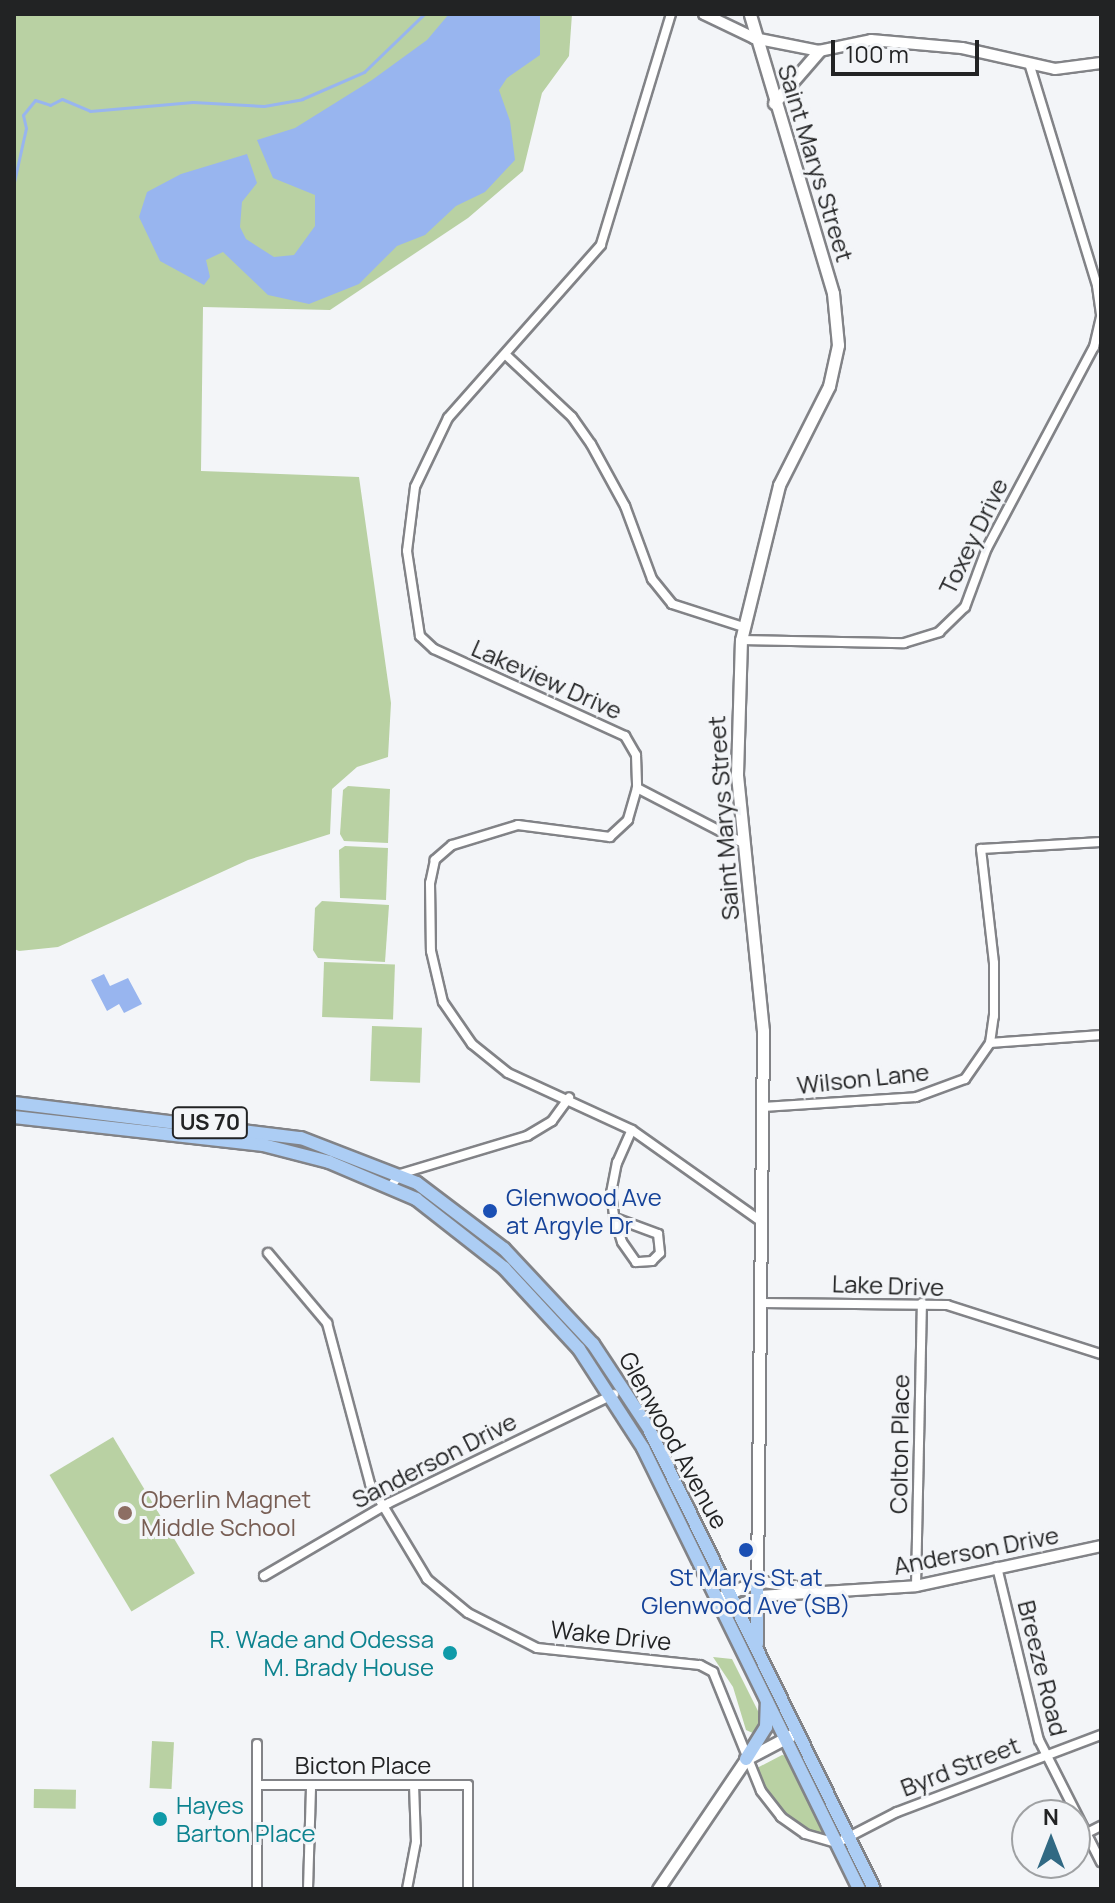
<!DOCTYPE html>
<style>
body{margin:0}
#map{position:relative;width:1115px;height:1903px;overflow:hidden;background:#f3f5f8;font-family:Manrope,sans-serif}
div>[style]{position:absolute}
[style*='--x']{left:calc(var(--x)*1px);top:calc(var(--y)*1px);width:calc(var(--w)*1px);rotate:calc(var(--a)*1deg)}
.green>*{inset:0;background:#b9d1a3;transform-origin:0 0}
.water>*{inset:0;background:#98b5ef}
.stream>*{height:3px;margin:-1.5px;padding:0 1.5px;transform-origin:1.5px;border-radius:1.5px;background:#98b5ef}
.roads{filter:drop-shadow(2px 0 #828387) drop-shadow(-2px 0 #828387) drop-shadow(0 2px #828387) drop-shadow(0 -2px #828387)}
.minor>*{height:8px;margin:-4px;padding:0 4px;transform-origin:4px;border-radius:4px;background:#fff}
.tertiary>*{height:10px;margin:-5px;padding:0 5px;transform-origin:5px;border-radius:5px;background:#fff}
.secondary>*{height:11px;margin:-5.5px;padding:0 5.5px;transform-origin:5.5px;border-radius:5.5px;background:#fff}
.primary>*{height:12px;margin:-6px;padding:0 6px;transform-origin:6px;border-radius:6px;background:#accdf4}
.dots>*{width:22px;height:22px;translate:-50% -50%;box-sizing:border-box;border:4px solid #f3f5f8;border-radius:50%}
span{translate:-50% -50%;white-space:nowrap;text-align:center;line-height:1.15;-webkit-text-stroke:6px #f3f5f8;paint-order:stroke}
.shield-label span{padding:2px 6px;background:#f3f5f8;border:2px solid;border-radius:6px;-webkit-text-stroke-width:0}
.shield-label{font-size:22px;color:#222324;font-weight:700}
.street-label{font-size:24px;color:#222324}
.transit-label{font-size:24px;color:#164399}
.left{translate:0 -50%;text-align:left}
.education-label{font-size:24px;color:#785e54}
.culture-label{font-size:24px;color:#0d838f}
.right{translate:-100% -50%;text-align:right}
.frame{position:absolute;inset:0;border:16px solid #222324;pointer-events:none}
.north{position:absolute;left:1011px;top:1799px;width:80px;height:80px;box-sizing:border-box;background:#f3f5f8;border:2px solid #9fa1a3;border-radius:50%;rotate:0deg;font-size:22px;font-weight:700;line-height:32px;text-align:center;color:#222324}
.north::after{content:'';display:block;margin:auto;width:28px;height:36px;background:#316983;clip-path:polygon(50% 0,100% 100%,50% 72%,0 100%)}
.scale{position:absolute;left:831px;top:40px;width:148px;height:36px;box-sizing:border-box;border:4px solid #222324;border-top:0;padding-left:10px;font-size:24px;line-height:28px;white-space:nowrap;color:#222324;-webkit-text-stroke:6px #f3f5f8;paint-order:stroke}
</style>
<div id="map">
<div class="green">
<i style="clip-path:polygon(14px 14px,572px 14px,569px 56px,542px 93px,523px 171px,468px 218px,330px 310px,203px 307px,201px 471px,359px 477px,391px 703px,388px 757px,357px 767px,332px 789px,330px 834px,248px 860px,58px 947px,19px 951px,14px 949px)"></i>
<i style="clip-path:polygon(348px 786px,390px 789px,388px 843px,344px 841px,340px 834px,343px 790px)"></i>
<i style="clip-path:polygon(345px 846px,388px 848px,386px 900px,340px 898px,339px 850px)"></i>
<i style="clip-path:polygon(322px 901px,389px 905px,385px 962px,318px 958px,313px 950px,315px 908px)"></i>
<i style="left:324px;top:962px;width:71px;height:55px;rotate:2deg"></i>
<i style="left:372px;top:1026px;width:50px;height:55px;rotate:2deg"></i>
<i style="left:113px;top:1437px;width:159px;height:74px;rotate:59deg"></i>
<i style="clip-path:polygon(713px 1657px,732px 1659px,760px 1715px,762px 1727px,755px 1734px,746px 1730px,733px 1687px)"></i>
<i style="left:152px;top:1741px;width:22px;height:47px;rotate:3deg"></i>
<i style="clip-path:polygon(782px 1755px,788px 1756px,826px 1836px,819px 1838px,790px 1819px,769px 1795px,757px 1768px)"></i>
<i style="left:34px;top:1789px;width:42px;height:19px;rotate:1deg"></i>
</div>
<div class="water">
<i style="clip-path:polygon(449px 14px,540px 14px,540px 55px,507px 78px,499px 90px,510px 121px,515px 160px,485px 192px,456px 206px,425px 235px,397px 246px,359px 284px,309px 304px,268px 295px,223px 252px,206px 260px,210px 277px,204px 285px,160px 261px,139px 217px,147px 192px,181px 174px,247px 154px,257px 183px,242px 202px,240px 227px,246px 239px,274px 257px,294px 255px,315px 226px,315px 195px,273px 178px,257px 140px,295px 128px,372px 80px,427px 40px)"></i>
<i style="clip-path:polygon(104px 974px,110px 986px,128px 978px,142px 1004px,124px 1013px,119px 1004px,107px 1011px,91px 980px)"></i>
</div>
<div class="stream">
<i style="--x:14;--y:182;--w:55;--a:-77.5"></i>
<i style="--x:26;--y:128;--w:13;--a:-103"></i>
<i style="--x:23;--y:115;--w:19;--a:-51"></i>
<i style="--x:35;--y:100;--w:16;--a:18"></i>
<i style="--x:50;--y:105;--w:13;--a:-27"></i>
<i style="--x:62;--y:99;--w:30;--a:23"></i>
<i style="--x:90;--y:111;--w:103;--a:-5"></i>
<i style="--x:193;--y:102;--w:71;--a:3.2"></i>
<i style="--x:264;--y:106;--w:39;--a:-10"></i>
<i style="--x:302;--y:99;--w:68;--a:-23.5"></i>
<i style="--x:364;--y:72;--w:83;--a:-44"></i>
</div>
<div class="roads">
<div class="minor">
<i style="--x:671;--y:14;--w:241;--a:106.9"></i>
<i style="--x:601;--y:245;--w:231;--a:131.5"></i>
<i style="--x:448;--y:418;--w:76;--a:115.6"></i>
<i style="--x:415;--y:487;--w:64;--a:97.1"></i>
<i style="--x:407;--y:551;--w:86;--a:81.3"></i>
<i style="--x:420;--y:636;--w:19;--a:43"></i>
<i style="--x:434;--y:649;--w:210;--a:24.5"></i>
<i style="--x:625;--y:736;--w:22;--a:60"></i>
<i style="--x:636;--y:755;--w:33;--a:88"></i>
<i style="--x:637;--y:788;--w:33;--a:106"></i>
<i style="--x:628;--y:820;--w:25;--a:137"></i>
<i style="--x:610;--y:837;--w:93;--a:-172.6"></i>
<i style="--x:518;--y:825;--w:69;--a:163.1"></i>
<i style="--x:452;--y:845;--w:23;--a:139"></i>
<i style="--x:435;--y:860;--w:24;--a:102"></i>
<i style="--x:430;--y:883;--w:68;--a:89.2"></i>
<i style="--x:431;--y:951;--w:52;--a:76.8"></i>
<i style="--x:443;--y:1002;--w:51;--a:55.4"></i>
<i style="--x:472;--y:1044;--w:46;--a:38.9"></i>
<i style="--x:508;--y:1073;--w:136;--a:24.7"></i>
<i style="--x:632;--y:1130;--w:159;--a:35.3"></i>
<i style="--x:1029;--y:63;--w:233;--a:73"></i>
<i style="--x:1097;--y:286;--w:30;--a:82"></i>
<i style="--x:507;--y:356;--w:89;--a:43.2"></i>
<i style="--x:572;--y:417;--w:33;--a:55"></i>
<i style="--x:591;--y:444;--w:71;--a:61.3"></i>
<i style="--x:625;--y:506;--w:78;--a:69.7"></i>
<i style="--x:652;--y:579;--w:32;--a:51"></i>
<i style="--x:672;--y:604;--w:75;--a:17.9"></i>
<i style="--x:741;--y:640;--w:163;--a:1.1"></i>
<i style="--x:904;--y:643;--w:37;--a:-17"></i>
<i style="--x:939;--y:632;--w:36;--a:-44"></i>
<i style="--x:965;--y:607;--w:63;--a:-69.6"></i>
<i style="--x:987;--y:548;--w:228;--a:-62"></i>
<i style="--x:1094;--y:347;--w:31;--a:-77"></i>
<i style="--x:637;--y:788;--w:119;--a:27.4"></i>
<i style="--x:990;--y:1043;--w:111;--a:-4.1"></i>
<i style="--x:763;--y:1107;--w:153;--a:-3.7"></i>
<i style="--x:916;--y:1097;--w:52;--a:-20.2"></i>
<i style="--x:965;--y:1079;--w:44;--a:-55.2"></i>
<i style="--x:990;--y:1043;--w:27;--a:-82"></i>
<i style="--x:994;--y:1016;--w:53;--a:-90"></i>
<i style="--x:994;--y:963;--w:115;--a:-96.5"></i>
<i style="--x:981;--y:849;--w:120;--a:-3.3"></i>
<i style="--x:391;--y:1186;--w:15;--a:-53"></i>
<i style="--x:400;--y:1174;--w:133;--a:-16.7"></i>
<i style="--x:527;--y:1136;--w:29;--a:-31"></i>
<i style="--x:552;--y:1121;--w:29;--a:-54"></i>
<i style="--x:615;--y:1218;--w:46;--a:20.4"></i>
<i style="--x:658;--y:1234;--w:19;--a:84"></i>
<i style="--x:660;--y:1253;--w:11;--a:135"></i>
<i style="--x:652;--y:1261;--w:16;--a:176"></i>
<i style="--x:636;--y:1262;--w:24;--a:-125"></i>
<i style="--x:622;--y:1242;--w:28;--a:-107"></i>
<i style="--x:614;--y:1215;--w:22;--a:-98"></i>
<i style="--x:611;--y:1193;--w:31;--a:-79"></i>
<i style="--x:617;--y:1163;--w:36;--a:-66"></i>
<i style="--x:268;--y:1253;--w:92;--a:49.9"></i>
<i style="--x:327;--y:1323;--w:167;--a:75"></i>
<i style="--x:370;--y:1484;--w:111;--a:59"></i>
<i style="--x:427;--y:1579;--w:53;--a:39.7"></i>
<i style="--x:468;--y:1613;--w:77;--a:26.9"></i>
<i style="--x:537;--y:1648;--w:164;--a:6"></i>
<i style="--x:700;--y:1665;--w:15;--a:28"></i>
<i style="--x:713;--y:1672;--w:128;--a:68"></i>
<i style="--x:761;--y:1791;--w:33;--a:52"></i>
<i style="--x:781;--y:1817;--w:29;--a:35"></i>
<i style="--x:805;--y:1834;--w:33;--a:16"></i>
<i style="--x:837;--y:1843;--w:68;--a:-27.3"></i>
<i style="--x:897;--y:1812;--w:218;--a:-20.7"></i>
<i style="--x:762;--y:1303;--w:185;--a:0.6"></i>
<i style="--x:947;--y:1305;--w:162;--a:17.7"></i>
<i style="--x:997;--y:1567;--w:178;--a:76.4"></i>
<i style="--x:1039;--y:1740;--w:137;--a:63.1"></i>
<i style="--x:264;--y:1576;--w:145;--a:-30.3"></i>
<i style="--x:389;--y:1503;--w:250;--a:-25.8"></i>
<i style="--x:916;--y:1586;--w:283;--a:-88.8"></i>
<i style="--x:257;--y:1744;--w:145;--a:90"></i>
<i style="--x:257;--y:1785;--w:211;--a:0"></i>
<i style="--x:468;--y:1785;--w:104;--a:90"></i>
<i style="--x:1087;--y:1833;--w:16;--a:-27"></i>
<i style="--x:308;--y:1889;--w:104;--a:-88.3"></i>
<i style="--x:407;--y:1889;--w:48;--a:-79.2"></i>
<i style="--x:416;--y:1842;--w:57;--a:-92"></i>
</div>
<div class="tertiary">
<i style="--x:704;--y:14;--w:55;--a:25.6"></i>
<i style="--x:754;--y:38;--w:66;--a:11.3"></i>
<i style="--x:819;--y:51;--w:53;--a:-11.9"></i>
<i style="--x:871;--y:40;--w:91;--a:5"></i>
<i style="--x:962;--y:48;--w:95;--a:12.7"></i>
<i style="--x:1055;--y:69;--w:46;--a:-7.4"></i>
<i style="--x:757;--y:1581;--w:54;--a:8.6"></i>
<i style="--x:759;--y:1596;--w:157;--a:-3.6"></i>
<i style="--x:916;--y:1586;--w:189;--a:-12.2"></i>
</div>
<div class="secondary">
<i style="--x:774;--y:103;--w:69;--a:-49.1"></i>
<i style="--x:721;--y:1597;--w:39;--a:-24"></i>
<i style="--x:757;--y:1581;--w:550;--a:-89.37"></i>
<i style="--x:763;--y:1031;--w:258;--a:-95.8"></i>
<i style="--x:737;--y:774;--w:134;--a:-88.3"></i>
<i style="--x:741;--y:640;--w:160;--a:-76.2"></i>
<i style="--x:779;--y:485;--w:111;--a:-63.2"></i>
<i style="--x:829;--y:386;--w:42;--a:-77.6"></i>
<i style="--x:838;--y:345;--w:52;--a:-95.5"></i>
<i style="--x:833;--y:293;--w:291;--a:-106.6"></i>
<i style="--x:728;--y:1610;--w:34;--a:-24"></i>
<i style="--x:658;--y:1889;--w:157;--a:-55.9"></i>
<i style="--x:746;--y:1759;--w:58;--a:-27.9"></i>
</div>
<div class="primary">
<i style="--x:14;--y:1103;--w:289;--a:7"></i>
<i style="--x:301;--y:1138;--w:124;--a:21.2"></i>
<i style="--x:417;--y:1183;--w:109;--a:37.2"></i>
<i style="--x:504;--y:1249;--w:130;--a:46.9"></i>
<i style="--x:593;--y:1344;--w:100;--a:56.5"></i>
<i style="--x:648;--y:1427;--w:514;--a:63.93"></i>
<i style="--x:14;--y:1117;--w:251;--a:6.4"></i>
<i style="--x:263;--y:1145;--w:68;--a:14.4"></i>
<i style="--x:329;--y:1162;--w:95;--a:23"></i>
<i style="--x:416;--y:1199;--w:112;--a:38.1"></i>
<i style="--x:504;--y:1268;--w:110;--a:47.2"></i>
<i style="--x:579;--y:1349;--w:118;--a:57.1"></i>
<i style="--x:643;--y:1448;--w:491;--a:63.9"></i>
<i style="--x:757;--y:1581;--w:63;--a:90"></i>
<i style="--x:746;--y:1759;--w:38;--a:-58"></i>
<i style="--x:766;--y:1727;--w:26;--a:-88"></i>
</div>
</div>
<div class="dots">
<i style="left:490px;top:1211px;background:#1a4fb4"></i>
<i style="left:125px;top:1513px;background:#8d6e63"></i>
<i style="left:746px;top:1550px;background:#1a4fb4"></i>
<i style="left:450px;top:1653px;background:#0f9aa8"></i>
<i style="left:160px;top:1819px;background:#0f9aa8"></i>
</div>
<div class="shield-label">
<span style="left:210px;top:1123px">US 70</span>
</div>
<div class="street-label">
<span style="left:816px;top:163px;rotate:73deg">Saint Marys Street</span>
<span style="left:973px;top:536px;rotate:-64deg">Toxey Drive</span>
<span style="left:547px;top:679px;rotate:24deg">Lakeview Drive</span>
<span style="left:723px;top:818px;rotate:-94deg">Saint Marys Street</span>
<span style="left:863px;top:1078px;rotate:-6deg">Wilson Lane</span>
<span style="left:888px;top:1285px;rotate:2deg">Lake Drive</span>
<span style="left:674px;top:1440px;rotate:61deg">Glenwood Avenue</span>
<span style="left:899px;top:1444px;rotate:-89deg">Colton Place</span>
<span style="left:434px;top:1460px;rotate:-27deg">Sanderson Drive</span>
<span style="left:976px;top:1550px;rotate:-11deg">Anderson Drive</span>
<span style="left:611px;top:1635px;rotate:6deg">Wake Drive</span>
<span style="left:1043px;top:1668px;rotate:76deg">Breeze Road</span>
<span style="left:363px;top:1765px">Bicton Place</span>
<span style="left:960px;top:1766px;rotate:-21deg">Byrd Street</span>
</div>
<div class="transit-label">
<span class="left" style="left:506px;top:1211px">Glenwood Ave<br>at Argyle Dr</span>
<span style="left:746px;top:1591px">St Marys St at<br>Glenwood Ave (SB)</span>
</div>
<div class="education-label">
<span class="left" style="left:141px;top:1513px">Oberlin Magnet<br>Middle School</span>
</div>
<div class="culture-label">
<span class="right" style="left:434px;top:1653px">R. Wade and Odessa<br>M. Brady House</span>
<span class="left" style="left:176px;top:1819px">Hayes<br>Barton Place</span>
</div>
<div class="frame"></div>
<div class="north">N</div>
<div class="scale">100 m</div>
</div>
